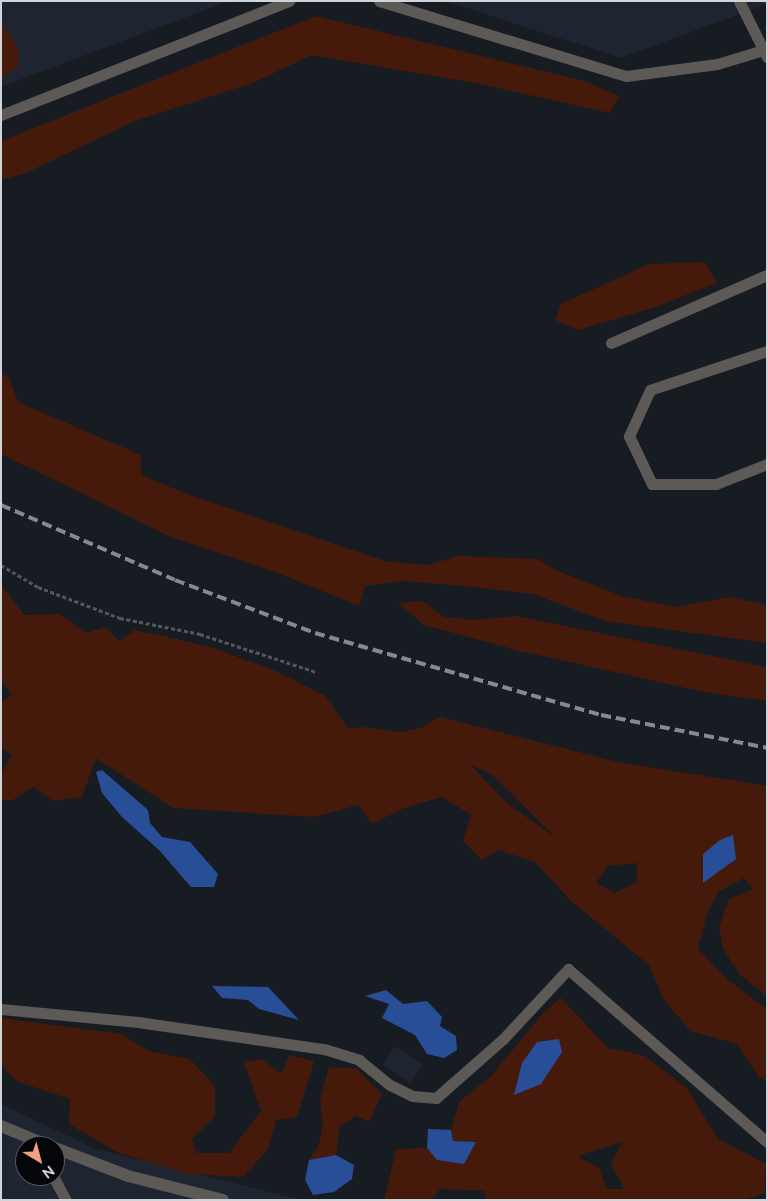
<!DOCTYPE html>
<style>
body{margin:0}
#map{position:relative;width:768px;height:1201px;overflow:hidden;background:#171b22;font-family:Raleway,sans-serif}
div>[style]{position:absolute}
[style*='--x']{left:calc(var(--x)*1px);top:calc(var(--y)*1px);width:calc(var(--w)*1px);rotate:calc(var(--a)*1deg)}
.built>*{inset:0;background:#1e2530;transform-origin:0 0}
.green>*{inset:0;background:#451a0a}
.water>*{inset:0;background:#284e97}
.path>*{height:3px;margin-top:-1.5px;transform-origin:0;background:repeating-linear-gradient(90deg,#52565d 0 4px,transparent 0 6.5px)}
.lane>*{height:11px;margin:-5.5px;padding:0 5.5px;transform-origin:5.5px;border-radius:5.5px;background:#5d5957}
.street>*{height:12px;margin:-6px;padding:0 6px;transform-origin:6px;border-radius:6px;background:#5d5957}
.rail>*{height:4px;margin-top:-2px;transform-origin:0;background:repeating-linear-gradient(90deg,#86898f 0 10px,transparent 0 15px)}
span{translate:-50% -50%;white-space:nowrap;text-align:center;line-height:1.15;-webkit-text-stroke:4px #050609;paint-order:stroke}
.frame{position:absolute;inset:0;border:2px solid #d1d4d9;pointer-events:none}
.north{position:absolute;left:15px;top:1136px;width:50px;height:50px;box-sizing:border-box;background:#050609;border:1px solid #57585c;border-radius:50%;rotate:143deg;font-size:14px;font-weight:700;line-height:20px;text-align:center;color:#d1d4d9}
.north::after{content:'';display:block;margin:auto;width:18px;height:22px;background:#f39f82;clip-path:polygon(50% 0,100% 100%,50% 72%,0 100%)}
</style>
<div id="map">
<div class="built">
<i style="clip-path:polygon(1px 1px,229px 1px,1px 87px)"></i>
<i style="clip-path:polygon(445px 1px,767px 1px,767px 4px,621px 58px)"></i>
<i style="left:395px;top:1046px;width:33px;height:23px;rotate:33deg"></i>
<i style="clip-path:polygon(evenodd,1px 1104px,96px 1149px,302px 1200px,1px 1200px,1px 1104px,25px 1146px,55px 1146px,55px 1176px,25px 1176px,25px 1146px)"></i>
</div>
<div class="green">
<i style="clip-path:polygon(316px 16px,584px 81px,619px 96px,610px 113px,475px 83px,312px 55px,253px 83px,135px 121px,26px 173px,1px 180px,1px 141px)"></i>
<i style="clip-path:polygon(1px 20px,18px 48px,19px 66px,4px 77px,1px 77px)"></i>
<i style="clip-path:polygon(705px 262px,717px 283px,656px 307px,578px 330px,555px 320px,561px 304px,649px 264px)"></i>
<i style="clip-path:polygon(1px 373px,9px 378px,18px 402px,141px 455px,141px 475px,187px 494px,388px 562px,427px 565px,459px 556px,538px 559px,553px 569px,621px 596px,677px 607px,729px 597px,767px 605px,767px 643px,605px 621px,533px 594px,464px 586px,403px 581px,365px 586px,359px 606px,278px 573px,171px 537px,1px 454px)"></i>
<i style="clip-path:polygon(evenodd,1px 584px,24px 615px,60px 614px,86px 633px,105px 627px,120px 641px,135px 630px,207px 646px,269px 668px,324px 695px,349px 729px,362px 727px,401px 732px,421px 728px,440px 717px,618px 762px,767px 786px,767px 996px,740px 975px,723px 949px,719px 927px,729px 899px,753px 889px,744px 878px,718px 892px,707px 914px,698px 949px,728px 980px,767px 1009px,767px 1082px,758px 1076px,737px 1044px,690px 1031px,663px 998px,649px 965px,570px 900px,535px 862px,498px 850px,482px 860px,463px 841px,471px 815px,442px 797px,404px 808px,372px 824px,358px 805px,314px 817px,173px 808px,96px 758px,82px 797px,53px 801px,33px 787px,13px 800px,1px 800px,1px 774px,12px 755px,1px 748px,1px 703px,11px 694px,1px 681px,1px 584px,470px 764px,492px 775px,555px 837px,508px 804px,470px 764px,1px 584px,637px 863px,637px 882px,615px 893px,596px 883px,607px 866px,637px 863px)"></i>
<i style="clip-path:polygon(423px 601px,444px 617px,474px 620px,516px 616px,767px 667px,767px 701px,704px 692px,520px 651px,424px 625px,398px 603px)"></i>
<i style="clip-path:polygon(evenodd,561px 998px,608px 1048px,645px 1056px,687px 1088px,718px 1139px,766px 1164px,765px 1193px,744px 1200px,486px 1200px,485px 1191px,440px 1189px,432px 1200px,384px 1200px,396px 1149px,427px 1148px,437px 1160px,476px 1142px,453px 1141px,451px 1130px,459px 1102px,491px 1076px,543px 1013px,561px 998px,622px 1142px,611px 1163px,624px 1189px,607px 1189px,599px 1168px,577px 1156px,622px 1142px)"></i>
<i style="clip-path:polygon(1px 1018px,122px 1034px,148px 1051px,190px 1059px,215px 1086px,215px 1116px,192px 1139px,196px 1153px,229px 1153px,261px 1111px,244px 1062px,261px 1059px,281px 1074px,290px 1055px,314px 1061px,297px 1117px,276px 1120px,268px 1149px,243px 1177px,189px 1174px,119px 1153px,69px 1124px,70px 1099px,16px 1081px,1px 1065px)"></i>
<i style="clip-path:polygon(329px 1067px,357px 1069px,382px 1094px,369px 1122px,356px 1116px,340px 1126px,336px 1155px,309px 1160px,318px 1147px,323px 1125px,320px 1099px)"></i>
</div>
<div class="water">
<i style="clip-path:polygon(102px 770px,148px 810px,150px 823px,162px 837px,190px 842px,218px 874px,214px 887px,191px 887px,159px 850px,122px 817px,102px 793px,96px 772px)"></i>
<i style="clip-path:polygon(733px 835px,736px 859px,703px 883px,703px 854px,720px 840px)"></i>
<i style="clip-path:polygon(212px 986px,268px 987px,299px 1020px,259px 1009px,248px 1000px,222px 998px)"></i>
<i style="clip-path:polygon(386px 990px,403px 1004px,427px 1001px,442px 1017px,440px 1026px,456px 1036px,457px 1050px,444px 1058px,427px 1054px,415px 1035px,382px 1018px,389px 1004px,365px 996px)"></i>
<i style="clip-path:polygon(559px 1039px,562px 1052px,541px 1084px,514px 1095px,522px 1063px,537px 1042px)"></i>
<i style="clip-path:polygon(428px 1129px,451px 1130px,453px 1141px,476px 1142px,464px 1164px,437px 1160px,427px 1148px)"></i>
<i style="clip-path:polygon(336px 1155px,354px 1165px,352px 1179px,334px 1192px,313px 1195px,305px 1180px,309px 1160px)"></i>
</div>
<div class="path">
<i style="--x:1;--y:565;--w:43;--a:30.7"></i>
<i style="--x:38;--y:587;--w:88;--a:20.7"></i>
<i style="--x:120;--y:618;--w:82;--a:11.3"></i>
<i style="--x:200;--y:634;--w:122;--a:18.1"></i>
</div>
<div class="lane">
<i style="--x:379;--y:1;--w:258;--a:16.9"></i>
<i style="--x:626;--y:76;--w:92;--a:-7.5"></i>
<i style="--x:717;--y:64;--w:52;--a:-16.7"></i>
<i style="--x:739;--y:1;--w:63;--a:63.4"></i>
<i style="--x:1;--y:115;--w:310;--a:-21.6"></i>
<i style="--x:611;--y:343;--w:170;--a:-23.6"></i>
<i style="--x:767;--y:351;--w:123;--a:161.6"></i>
<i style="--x:650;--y:390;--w:51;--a:114.5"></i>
<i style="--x:629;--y:436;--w:53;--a:64.4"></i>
<i style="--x:652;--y:484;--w:64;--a:0"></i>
<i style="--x:716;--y:484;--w:55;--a:-21.4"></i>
<i style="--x:1;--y:1009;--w:138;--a:5.4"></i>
<i style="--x:138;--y:1022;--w:188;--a:8.3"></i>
<i style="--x:324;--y:1049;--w:37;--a:17"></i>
<i style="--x:359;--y:1060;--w:40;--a:39"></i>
<i style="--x:390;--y:1085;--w:25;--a:26"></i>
<i style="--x:413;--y:1096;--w:23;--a:5"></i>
<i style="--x:436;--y:1098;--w:89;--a:-41.4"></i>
<i style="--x:503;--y:1039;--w:96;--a:-47.1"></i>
<i style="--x:568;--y:969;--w:264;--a:41"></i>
<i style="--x:53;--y:1176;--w:27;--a:62"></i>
</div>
<div class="street">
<i style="--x:1;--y:1126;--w:52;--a:22.6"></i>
<i style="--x:55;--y:1148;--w:78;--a:21"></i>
<i style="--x:128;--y:1176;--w:98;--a:14.2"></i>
</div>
<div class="rail">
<i style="--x:1;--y:505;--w:189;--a:23.3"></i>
<i style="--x:175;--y:580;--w:150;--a:20.7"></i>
<i style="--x:315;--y:633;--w:298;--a:16"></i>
<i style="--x:601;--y:715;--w:169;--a:11.2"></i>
</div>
<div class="frame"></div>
<div class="north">N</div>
</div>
